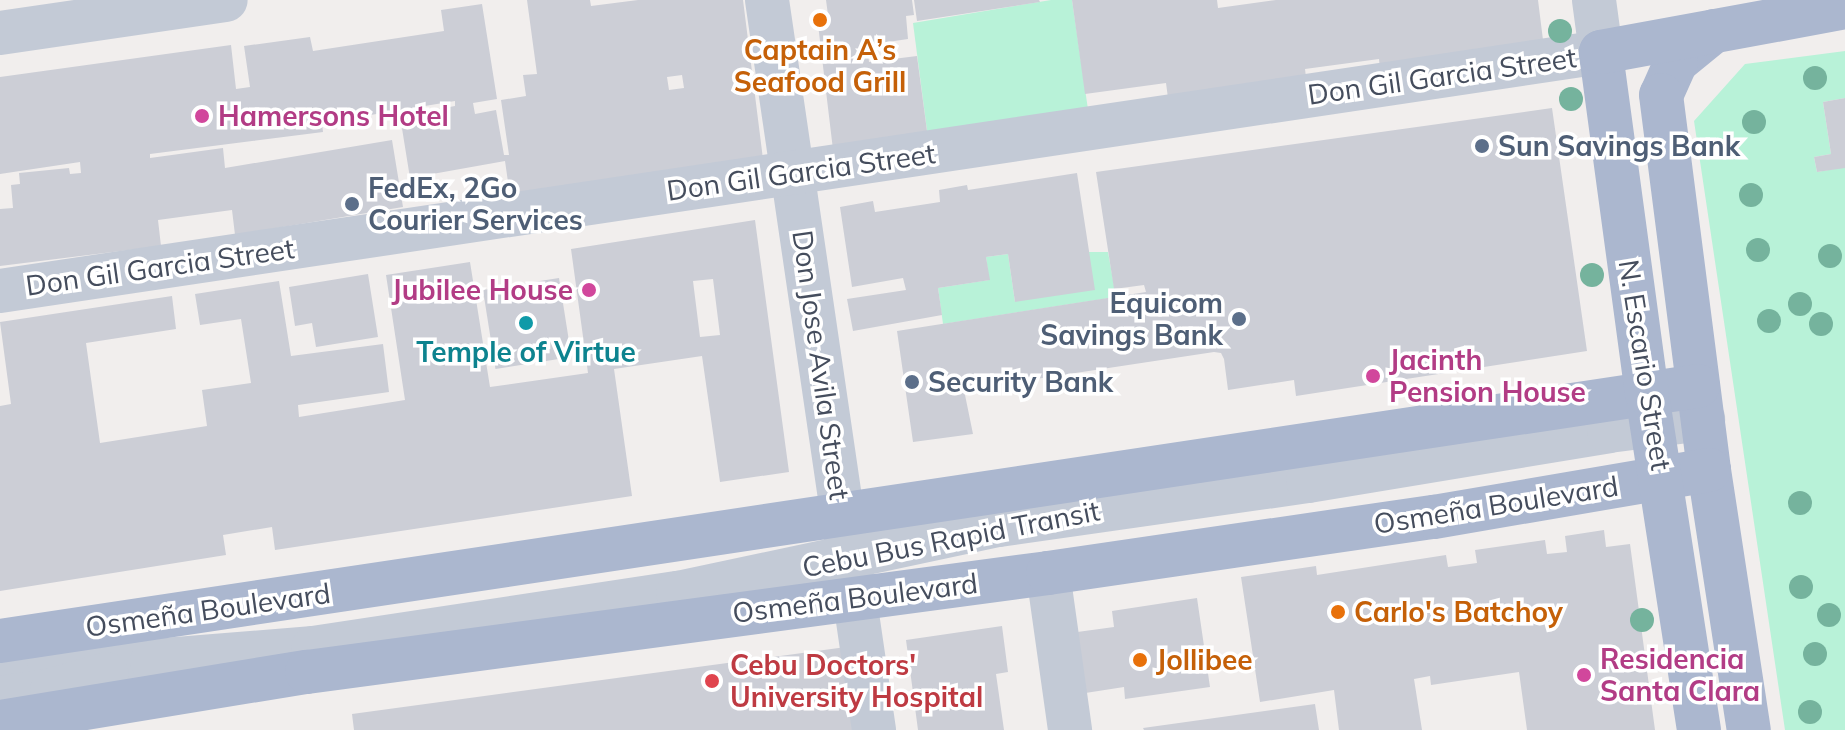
<!DOCTYPE html>
<meta charset="utf-8">
<style>
body{margin:0}
#map{position:relative;width:1845px;height:730px;overflow:hidden;background:#f1eeed;font-family:Mulish,sans-serif}
div>[style]{position:absolute}
[style*='--x']{left:calc(var(--x)*1px);top:calc(var(--y)*1px);width:calc(var(--w)*1px);rotate:calc(var(--a)*1deg)}
.green>*{inset:0;background:#b8f2d8}
.building>*{inset:0;background:#ccced6;transform-origin:0 0}
.minor>*{height:44px;margin:-22px;padding:0 22px;transform-origin:22px;border-radius:22px;background:#c3cad6}
.major>*{height:44px;margin:-22px;padding:0 22px;transform-origin:22px;border-radius:22px;background:#abb7cf}
.trees>*{width:24px;height:24px;margin:-12px;border-radius:50%;background:#75b39d}
.dots>*{width:22px;height:22px;translate:-50% -50%;box-sizing:border-box;border:4px solid #fff;border-radius:50%}
span{translate:-50% -50%;white-space:nowrap;text-align:center;line-height:1.15;-webkit-text-stroke:7px #fff;paint-order:stroke}
.food-label{font-size:28px;color:#c56008;font-weight:700}
.left{translate:0 -50%;text-align:left}
.street-label{font-size:28px;color:#454d5d}
.hotel-label{font-size:28px;color:#b23c85;font-weight:700}
.right{translate:-100% -50%;text-align:right}
.service-label{font-size:28px;color:#4e5e75;font-weight:700}
.culture-label{font-size:28px;color:#0d838f;font-weight:700}
.health-label{font-size:28px;color:#be3a42;font-weight:700}
</style>
<div id="map">
<div class="green">
<i style="clip-path:polygon(1051px 0,1072px 0,1090px 123px,929px 146px,913px 23px)"></i>
<i style="clip-path:polygon(1845px 51px,1845px 98px,1823px 102px,1831px 154px,1814px 157px,1817px 172px,1845px 167px,1845px 730px,1785px 730px,1694px 121px,1745px 64px)"></i>
<i style="clip-path:polygon(1089px 252px,1108px 252px,1116px 297px,943px 324px,938px 288px,989px 280px,986px 257px,1008px 254px,1015px 302px)"></i>
</div>
<div class="building">
<i style="clip-path:polygon(evenodd,527px 0,590px 0,591px 6px,638px 0,743px 0,763px 159px,510px 196px,505px 161px,410px 178px,400px 116px,455px 106px,455px 101px,322px 123px,323px 132px,150px 154px,150px 158px,223px 148px,225px 168px,392px 140px,403px 207px,235px 235px,232px 210px,158px 220px,161px 246px,0 266px,0 209px,13px 208px,11px 185px,20px 184px,19px 173px,69px 168px,70px 174px,81px 173px,80px 162px,0 174px,0 77px,231px 45px,236px 89px,250px 87px,244px 46px,310px 37px,313px 51px,444px 31px,441px 10px,482px 4px,497px 99px,473px 103px,475px 114px,496px 110px,504px 155px,509px 155px,501px 100px,526px 96px,523px 75px,537px 74px,527px 0,682px 75px,684px 88px,669px 90px,667px 77px,682px 75px)"></i>
<i style="clip-path:polygon(826px 0,912px 0,914px 15px,906px 16px,908px 39px,867px 45px,869px 62px,917px 56px,929px 146px,834px 158px,817px 16px,828px 15px)"></i>
<i style="clip-path:polygon(914px 0,1039px 0,1040px 2px,917px 21px)"></i>
<i style="clip-path:polygon(1072px 0,1217px 0,1218px 8px,1276px 0,1538px 0,1544px 48px,1380px 70px,1379px 59px,1305px 69px,1307px 85px,1168px 98px,1166px 83px,1085px 94px)"></i>
<i style="clip-path:polygon(1845px 98px,1845px 168px,1817px 172px,1814px 157px,1831px 154px,1823px 102px)"></i>
<i style="clip-path:polygon(1552px 108px,1587px 351px,1296px 396px,1294px 380px,1228px 390px,1224px 359px,1221px 353px,1214px 352px,964px 390px,973px 434px,913px 442px,897px 331px,1146px 292px,1144px 285px,1114px 289px,1096px 172px)"></i>
<i style="clip-path:polygon(1077px 173px,1095px 290px,1015px 302px,1008px 254px,986px 257px,990px 280px,938px 288px,942px 315px,853px 331px,847px 299px,906px 290px,903px 278px,852px 287px,840px 207px,873px 201px,875px 212px,940px 202px,939px 190px,967px 185px,968px 190px)"></i>
<i style="clip-path:polygon(evenodd,755px 220px,789px 472px,720px 482px,702px 356px,614px 369px,632px 496px,275px 550px,272px 527px,223px 535px,226px 555px,0 591px,0 406px,11px 404px,0 322px,172px 296px,176px 329px,86px 343px,100px 443px,207px 426px,202px 390px,251px 383px,241px 319px,200px 325px,195px 294px,279px 281px,291px 356px,383px 344px,389px 392px,298px 405px,299px 417px,405px 400px,386px 275px,470px 262px,490px 387px,588px 373px,571px 249px,755px 220px,713px 279px,720px 335px,700px 337px,693px 281px,713px 279px)"></i>
<i style="clip-path:polygon(368px 274px,378px 337px,316px 347px,312px 323px,295px 326px,289px 287px)"></i>
<i style="left:559px;top:278px;width:80px;height:77px;rotate:81deg"></i>
<i style="clip-path:polygon(1604px 530px,1606px 547px,1630px 544px,1655px 730px,1527px 730px,1519px 672px,1431px 685px,1430px 676px,1414px 679px,1422px 730px,1339px 730px,1334px 690px,1260px 702px,1241px 577px,1316px 566px,1317px 575px,1446px 555px,1448px 567px,1477px 563px,1475px 550px,1545px 540px,1547px 554px,1567px 552px,1565px 536px)"></i>
<i style="clip-path:polygon(1197px 598px,1210px 687px,1125px 699px,1124px 687px,1079px 694px,1070px 633px,1114px 627px,1112px 611px)"></i>
<i style="clip-path:polygon(1002px 626px,1008px 672px,996px 674px,1004px 730px,918px 730px,906px 640px)"></i>
<i style="clip-path:polygon(846px 647px,858px 730px,354px 730px,352px 714px)"></i>
<i style="clip-path:polygon(1315px 704px,1319px 730px,1144px 730px,1143px 728px)"></i>
</div>
<div class="minor">
<i style="--x:767;--y:0;--w:738;--a:81.66"></i>
<i style="--x:0;--y:33;--w:228;--a:-8.3"></i>
<i style="--x:0;--y:291;--w:1619;--a:-8.49"></i>
<i style="--x:1601;--y:52;--w:52;--a:-97.7"></i>
<i style="--x:1048;--y:573;--w:159;--a:82"></i>
<i style="--x:0;--y:666;--w:49;--a:-7"></i>
<i style="--x:49;--y:660;--w:103;--a:0.6"></i>
<i style="--x:152;--y:661;--w:162;--a:-4.6"></i>
<i style="--x:313;--y:648;--w:369;--a:-8.6"></i>
<i style="--x:678;--y:593;--w:328;--a:-12"></i>
<i style="--x:999;--y:525;--w:312;--a:-8.1"></i>
<i style="--x:1308;--y:481;--w:305;--a:-9.4"></i>
<i style="--x:1609;--y:431;--w:95;--a:-7.3"></i>
<i style="--x:0;--y:698;--w:53;--a:-8.7"></i>
<i style="--x:52;--y:690;--w:57;--a:-16.2"></i>
</div>
<div class="major">
<i style="--x:1714;--y:31;--w:49;--a:140.8"></i>
<i style="--x:1676;--y:62;--w:36;--a:114"></i>
<i style="--x:1661;--y:95;--w:378;--a:82.7"></i>
<i style="--x:1709;--y:470;--w:263;--a:81.3"></i>
<i style="--x:0;--y:641;--w:1717;--a:-8.54"></i>
<i style="--x:0;--y:722;--w:311;--a:-9.3"></i>
<i style="--x:307;--y:672;--w:748;--a:-7.61"></i>
<i style="--x:1048;--y:573;--w:390;--a:-8.3"></i>
<i style="--x:1434;--y:517;--w:279;--a:-9.7"></i>
<i style="--x:1699;--y:730;--w:340;--a:-98.8"></i>
<i style="--x:1647;--y:394;--w:345;--a:-97.7"></i>
<i style="--x:1601;--y:52;--w:248;--a:-10.4"></i>
</div>
<div class="trees">
<i style="left:1560px;top:31px"></i>
<i style="left:1815px;top:78px"></i>
<i style="left:1571px;top:99px"></i>
<i style="left:1754px;top:122px"></i>
<i style="left:1751px;top:195px"></i>
<i style="left:1758px;top:250px"></i>
<i style="left:1830px;top:256px"></i>
<i style="left:1592px;top:275px"></i>
<i style="left:1800px;top:304px"></i>
<i style="left:1769px;top:321px"></i>
<i style="left:1821px;top:324px"></i>
<i style="left:1800px;top:503px"></i>
<i style="left:1801px;top:587px"></i>
<i style="left:1829px;top:615px"></i>
<i style="left:1642px;top:620px"></i>
<i style="left:1815px;top:654px"></i>
<i style="left:1810px;top:712px"></i>
</div>
<div class="dots">
<i style="left:820px;top:20px;background:#e8710a"></i>
<i style="left:202px;top:116px;background:#d1479c"></i>
<i style="left:1482px;top:146px;background:#5c6f8a"></i>
<i style="left:352px;top:204px;background:#5c6f8a"></i>
<i style="left:589px;top:290px;background:#d1479c"></i>
<i style="left:1239px;top:319px;background:#5c6f8a"></i>
<i style="left:526px;top:323px;background:#0f9aa8"></i>
<i style="left:1373px;top:376px;background:#d1479c"></i>
<i style="left:912px;top:382px;background:#5c6f8a"></i>
<i style="left:1338px;top:612px;background:#e8710a"></i>
<i style="left:1140px;top:660px;background:#e8710a"></i>
<i style="left:1584px;top:675px;background:#d1479c"></i>
<i style="left:712px;top:681px;background:#e0444e"></i>
</div>
<div class="food-label">
<span style="left:820px;top:66px">Captain A’s<br>Seafood Grill</span>
<span class="left" style="left:1354px;top:612px">Carlo's Batchoy</span>
<span class="left" style="left:1156px;top:660px">Jollibee</span>
</div>
<div class="street-label">
<span style="left:1442px;top:76px;rotate:-8deg">Don Gil Garcia Street</span>
<span style="left:801px;top:172px;rotate:-8deg">Don Gil Garcia Street</span>
<span style="left:160px;top:267px;rotate:-8deg">Don Gil Garcia Street</span>
<span style="left:821px;top:365px;rotate:82deg">Don Jose Avila Street</span>
<span style="left:1645px;top:365px;rotate:81deg">N. Escario Street</span>
<span style="left:1496px;top:505px;rotate:-9deg">Osmeña Boulevard</span>
<span style="left:951px;top:539px;rotate:-11deg">Cebu Bus Rapid Transit</span>
<span style="left:855px;top:598px;rotate:-7deg">Osmeña Boulevard</span>
<span style="left:208px;top:610px;rotate:-8deg">Osmeña Boulevard</span>
</div>
<div class="hotel-label">
<span class="left" style="left:218px;top:116px">Hamersons Hotel</span>
<span class="right" style="left:573px;top:290px">Jubilee House</span>
<span class="left" style="left:1389px;top:376px">Jacinth<br>Pension House</span>
<span class="left" style="left:1600px;top:675px">Residencia<br>Santa Clara</span>
</div>
<div class="service-label">
<span class="left" style="left:1498px;top:146px">Sun Savings Bank</span>
<span class="left" style="left:368px;top:204px">FedEx, 2Go<br>Courier Services</span>
<span class="right" style="left:1223px;top:319px">Equicom<br>Savings Bank</span>
<span class="left" style="left:928px;top:382px">Security Bank</span>
</div>
<div class="culture-label">
<span style="left:526px;top:352px">Temple of Virtue</span>
</div>
<div class="health-label">
<span class="left" style="left:730px;top:681px">Cebu Doctors'<br>University Hospital</span>
</div>
</div>
